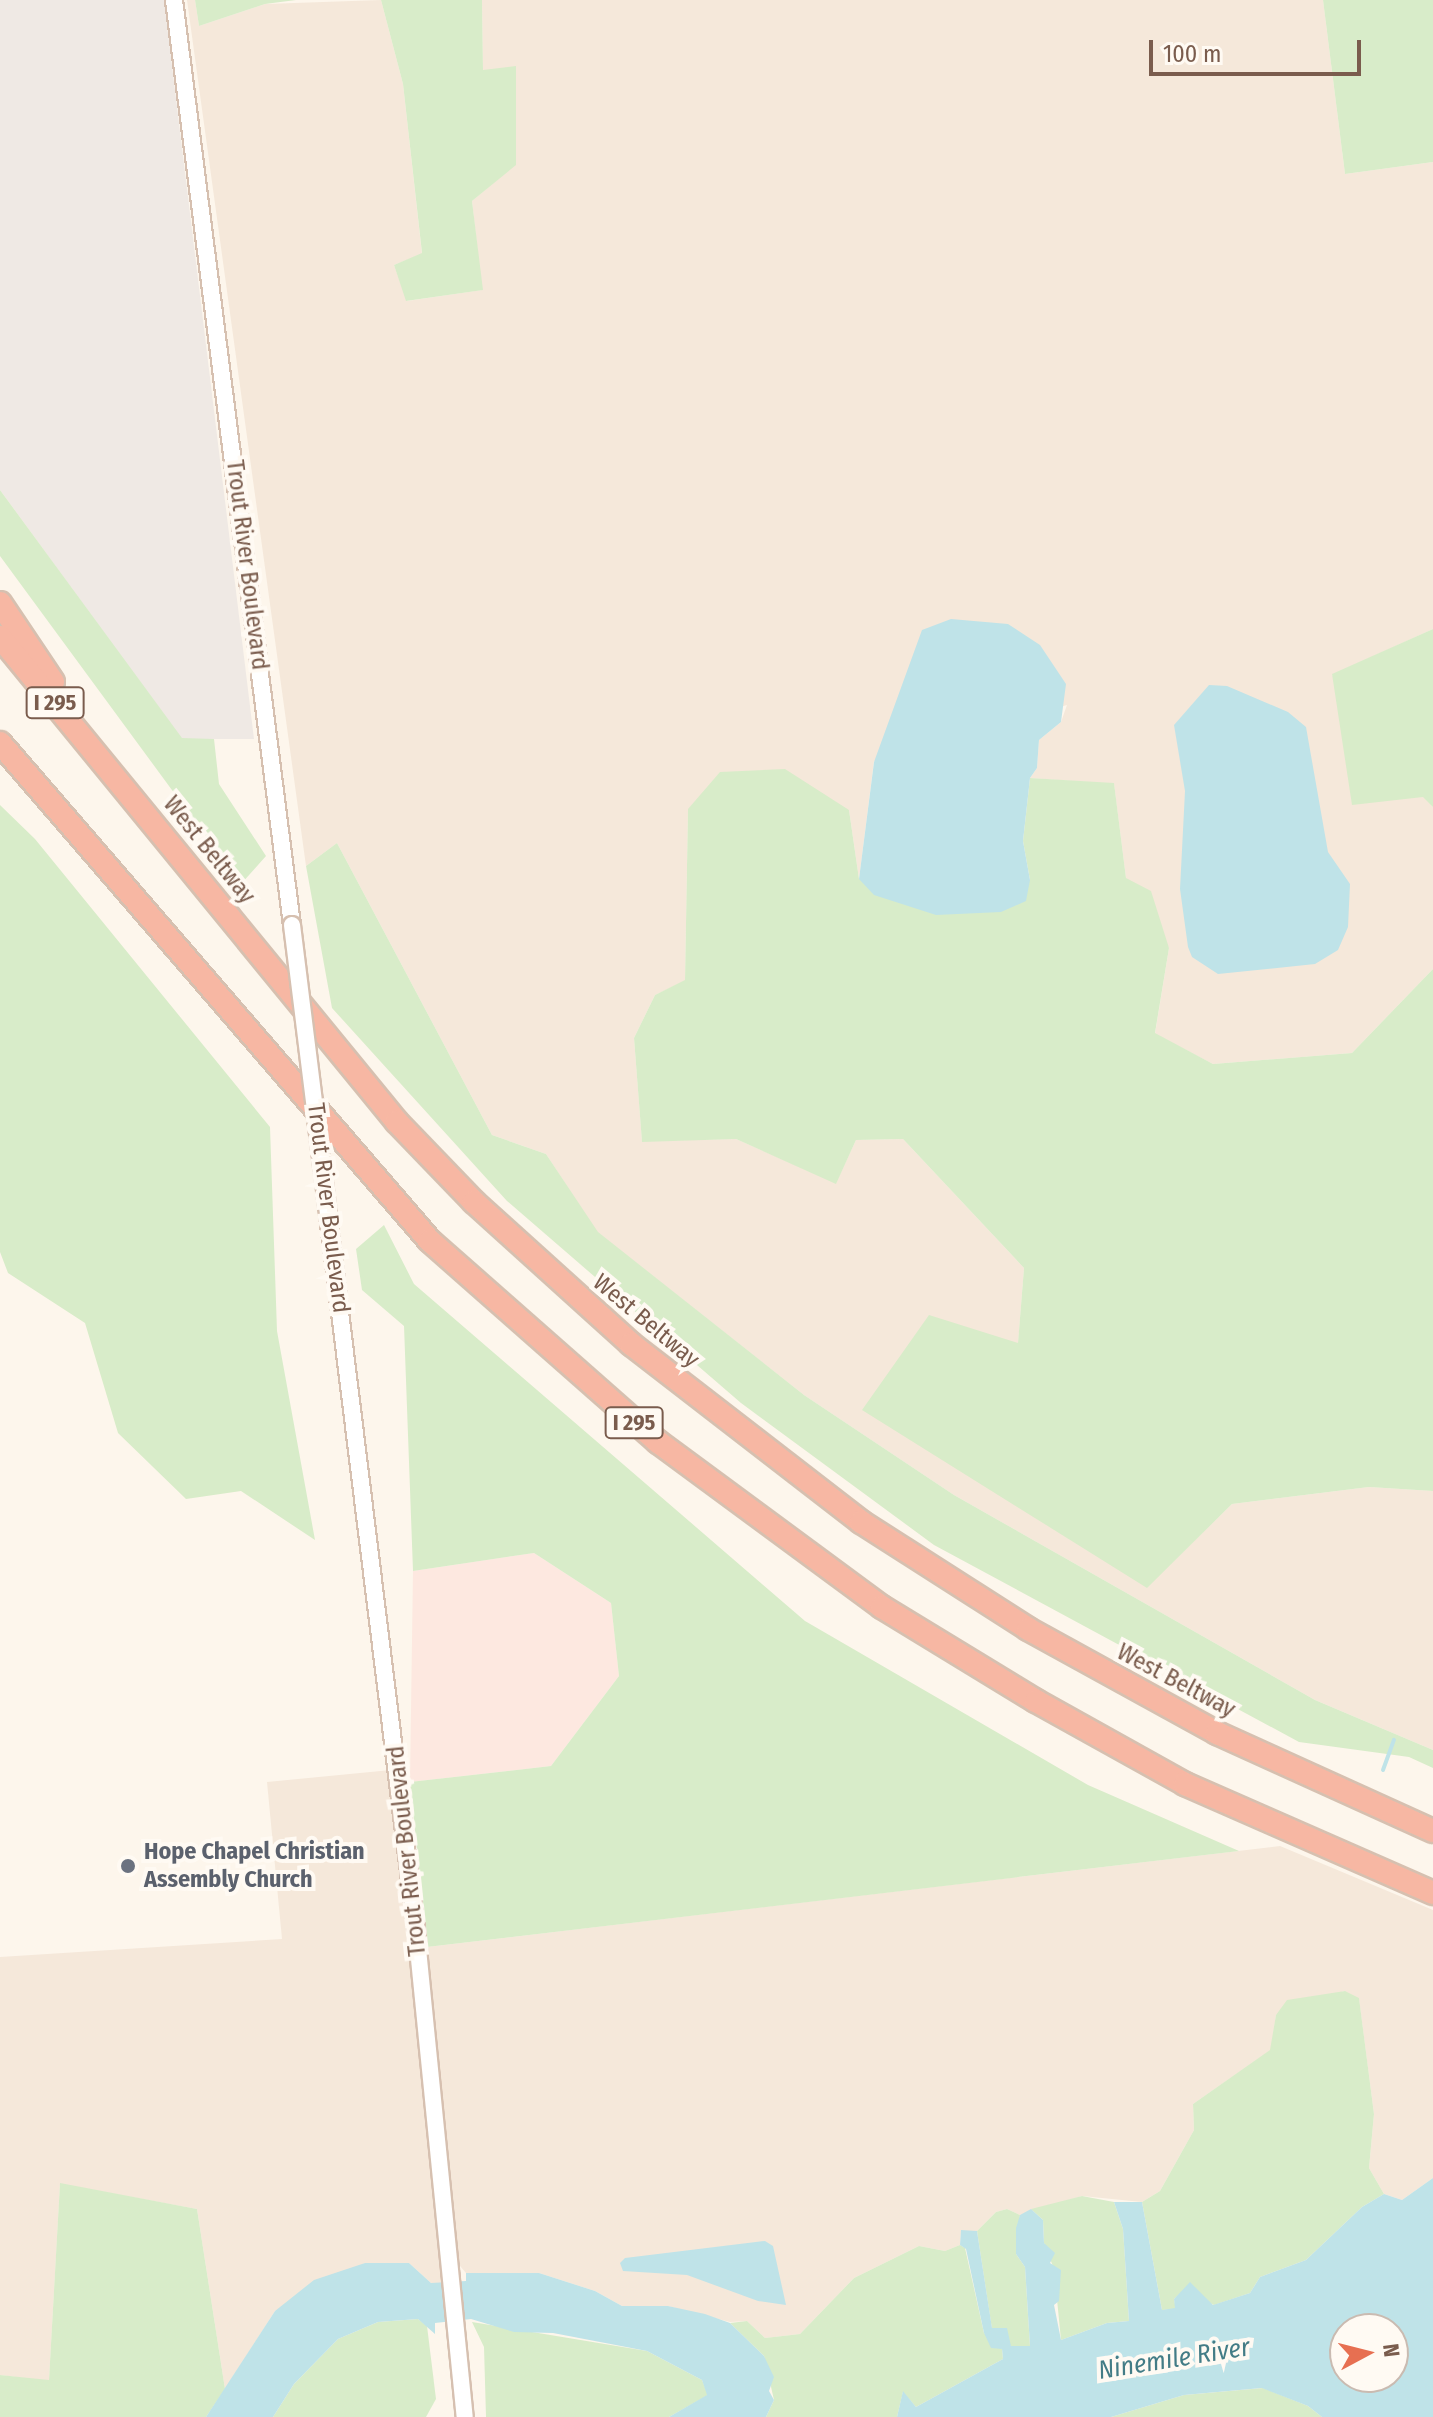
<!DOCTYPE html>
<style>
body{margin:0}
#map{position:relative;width:1433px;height:2417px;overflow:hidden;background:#fdf6ec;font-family:"Fira Sans Condensed",sans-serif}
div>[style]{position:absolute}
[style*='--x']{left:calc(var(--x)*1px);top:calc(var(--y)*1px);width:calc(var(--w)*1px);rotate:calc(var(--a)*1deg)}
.residential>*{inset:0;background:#f5e8da}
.commercial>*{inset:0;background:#fde8e0}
.industrial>*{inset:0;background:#efe9e4}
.green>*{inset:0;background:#d8ecc9}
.water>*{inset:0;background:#bfe3e8}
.stream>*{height:4px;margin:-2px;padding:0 2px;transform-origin:2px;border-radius:2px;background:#bfe3e8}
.roads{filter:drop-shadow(2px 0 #d6c0b0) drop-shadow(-2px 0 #d6c0b0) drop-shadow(0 2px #d6c0b0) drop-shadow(0 -2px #d6c0b0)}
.secondary>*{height:16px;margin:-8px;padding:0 8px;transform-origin:8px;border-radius:8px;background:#fff}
.highway>*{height:22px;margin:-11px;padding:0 11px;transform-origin:11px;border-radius:11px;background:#f7b7a3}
.bridges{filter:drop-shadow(2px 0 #d6c0b0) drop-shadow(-2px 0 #d6c0b0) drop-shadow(0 2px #d6c0b0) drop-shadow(0 -2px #d6c0b0)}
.secondary-bridge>*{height:16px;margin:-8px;padding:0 8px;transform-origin:8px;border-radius:8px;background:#fff}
.dots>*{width:22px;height:22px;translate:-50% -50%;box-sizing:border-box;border:4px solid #fffaf3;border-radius:50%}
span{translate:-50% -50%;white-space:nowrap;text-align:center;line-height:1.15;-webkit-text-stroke:8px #fffaf3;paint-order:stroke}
.shield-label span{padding:2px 6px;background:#fffaf3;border:2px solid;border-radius:6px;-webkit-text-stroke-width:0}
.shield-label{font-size:22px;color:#7a5c4d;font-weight:700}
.street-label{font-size:24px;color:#7a5c4d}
.worship-label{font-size:24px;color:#5b616d;font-weight:700}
.left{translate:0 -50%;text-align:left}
.water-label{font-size:26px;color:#437c86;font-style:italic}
.north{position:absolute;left:1329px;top:2313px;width:80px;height:80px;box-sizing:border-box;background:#fffaf3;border:2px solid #cabbb1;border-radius:50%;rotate:83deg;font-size:22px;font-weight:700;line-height:32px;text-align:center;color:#7a5c4d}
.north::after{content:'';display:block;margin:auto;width:28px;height:36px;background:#e76f51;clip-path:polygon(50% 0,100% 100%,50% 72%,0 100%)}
.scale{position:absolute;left:1149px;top:40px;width:212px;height:36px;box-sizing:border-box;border:4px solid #7a5c4d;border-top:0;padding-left:10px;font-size:24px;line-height:28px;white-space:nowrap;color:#7a5c4d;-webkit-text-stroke:6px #fffaf3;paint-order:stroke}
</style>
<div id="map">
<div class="residential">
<i style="clip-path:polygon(187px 0,195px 0,199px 26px,265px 4px,381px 0,403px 84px,422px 254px,394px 265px,407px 301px,482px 290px,472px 201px,516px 164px,516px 67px,483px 71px,482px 0,1323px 0,1345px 174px,1433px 162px,1433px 629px,1332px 675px,1433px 807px,1433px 969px,1352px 1053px,1213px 1064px,1155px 1034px,1169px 948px,1126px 878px,1114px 784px,1030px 778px,1037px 768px,1039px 740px,1061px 722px,1067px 705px,874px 761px,859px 879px,849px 810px,688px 809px,685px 981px,655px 995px,634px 1038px,642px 1141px,736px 1139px,836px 1183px,856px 1140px,903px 1139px,1024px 1268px,1018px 1344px,1147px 1587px,1232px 1504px,1369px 1487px,1433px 1491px,1433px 1750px,1315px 1700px,954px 1495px,804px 1395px,597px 1232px,546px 1154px,492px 1135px,337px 843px,306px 866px)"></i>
<i style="clip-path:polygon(391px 1770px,442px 2283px,431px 2283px,409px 2263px,365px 2263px,275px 2311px,225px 2389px,197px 2209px,60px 2184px,49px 2381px,0 2375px,0 1957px,282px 1939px,267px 1782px)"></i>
<i style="clip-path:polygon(1280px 1846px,1433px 1910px,1433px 2178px,1402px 2200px,1384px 2194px,1369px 2168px,1374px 2114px,1359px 1999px,1344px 1991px,1276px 2015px,1271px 2050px,1193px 2104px,1194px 2130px,1160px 2191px,1142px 2202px,1082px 2196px,1020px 2215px,1007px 2209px,996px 2212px,977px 2231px,961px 2231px,960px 2245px,945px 2251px,919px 2246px,854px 2278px,800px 2334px,765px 2338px,747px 2321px,730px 2322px,668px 2306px,622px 2306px,595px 2291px,539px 2273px,466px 2273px,455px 2260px,427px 1947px)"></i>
</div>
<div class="commercial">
<i style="clip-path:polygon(534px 1553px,611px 1603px,619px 1676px,551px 1766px,410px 1782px,413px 1571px)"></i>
</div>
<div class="industrial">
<i style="clip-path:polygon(0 0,164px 0,254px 739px,182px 739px,0 490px)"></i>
</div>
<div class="green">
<i style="clip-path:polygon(195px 0,296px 0,265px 4px,199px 26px)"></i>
<i style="clip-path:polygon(381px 0,482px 0,483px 70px,516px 66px,516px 165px,472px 201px,483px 290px,406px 301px,394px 265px,422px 253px,403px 84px)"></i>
<i style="clip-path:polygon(1323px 0,1433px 0,1433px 162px,1345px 174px)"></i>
<i style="clip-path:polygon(0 490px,182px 738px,214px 739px,219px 784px,266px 856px,241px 884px,0 556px)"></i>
<i style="clip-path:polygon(1433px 629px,1433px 807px,1423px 797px,1352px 805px,1332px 674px)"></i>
<i style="clip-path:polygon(785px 769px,849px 810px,859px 879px,1030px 880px,1023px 841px,1030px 778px,1114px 783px,1126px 878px,1151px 891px,1169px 948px,1155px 1033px,1213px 1064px,1352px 1053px,1433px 969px,1433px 1491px,1369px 1487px,1232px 1504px,1147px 1588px,862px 1410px,929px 1315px,1018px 1343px,1024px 1268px,903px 1139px,856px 1140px,836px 1184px,736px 1139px,642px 1142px,634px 1038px,655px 995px,685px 980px,688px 809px,720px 772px)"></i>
<i style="clip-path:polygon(0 805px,35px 839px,270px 1127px,277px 1331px,315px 1540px,241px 1491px,186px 1499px,118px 1433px,85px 1323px,8px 1273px,0 1252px)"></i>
<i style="clip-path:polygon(337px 843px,492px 1135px,546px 1154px,598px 1232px,804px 1395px,954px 1495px,1315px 1700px,1433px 1750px,1433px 1768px,1409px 1757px,1299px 1742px,934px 1545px,741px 1403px,507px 1201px,332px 1008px,306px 866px)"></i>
<i style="clip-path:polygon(384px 1225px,414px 1284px,805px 1621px,1088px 1785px,1239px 1851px,427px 1947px,410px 1782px,551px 1766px,619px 1676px,611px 1603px,534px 1553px,413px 1571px,404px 1326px,362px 1290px,356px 1249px)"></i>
<i style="clip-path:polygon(1345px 1991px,1359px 1998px,1374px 2114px,1369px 2168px,1384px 2194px,1362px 2207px,1306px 2260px,1260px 2277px,1250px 2293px,1214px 2305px,1183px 2291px,1174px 2299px,1176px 2309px,1162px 2310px,1142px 2202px,1160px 2191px,1194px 2130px,1193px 2104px,1270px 2050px,1276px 2015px,1287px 2000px)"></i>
<i style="clip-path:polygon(60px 2183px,197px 2209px,225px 2389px,206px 2417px,0 2417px,0 2375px,49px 2380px)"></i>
<i style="clip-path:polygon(1082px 2196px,1114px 2202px,1123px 2229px,1129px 2321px,1107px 2323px,1061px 2340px,1054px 2269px,1044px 2243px,1043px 2220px,1031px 2209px)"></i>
<i style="clip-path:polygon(1007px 2209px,1020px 2215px,1016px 2254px,1025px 2267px,1030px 2346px,1011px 2346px,992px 2329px,977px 2231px,996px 2212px)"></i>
<i style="clip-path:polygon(960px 2245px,965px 2248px,984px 2333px,1002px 2349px,1003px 2359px,916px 2407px,903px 2392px,897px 2417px,766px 2417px,774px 2400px,764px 2356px,730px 2323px,747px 2321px,765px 2338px,800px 2334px,854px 2278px,919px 2246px,945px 2251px)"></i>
<i style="clip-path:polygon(418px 2319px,427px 2326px,436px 2399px,426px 2417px,273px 2417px,294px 2384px,338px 2339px,378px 2322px)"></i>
<i style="clip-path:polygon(472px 2322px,647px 2351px,702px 2380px,708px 2395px,669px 2417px,486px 2417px,484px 2347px)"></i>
<i style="clip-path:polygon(1263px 2388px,1308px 2406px,1322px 2417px,1111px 2417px,1184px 2395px)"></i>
</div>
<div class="water">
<i style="clip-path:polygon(951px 619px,1008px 624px,1040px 645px,1066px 684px,1061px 722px,1039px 740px,1037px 768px,1030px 778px,1023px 841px,1030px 880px,1026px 901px,1001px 912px,936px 915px,874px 895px,859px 879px,874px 762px,922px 630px)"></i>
<i style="clip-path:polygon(1209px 685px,1227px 686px,1288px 712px,1306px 727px,1328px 852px,1350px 884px,1348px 927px,1338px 950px,1315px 964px,1218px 974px,1192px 957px,1188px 947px,1180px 889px,1185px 791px,1174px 725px)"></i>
<i style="clip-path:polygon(evenodd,1433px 2178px,1433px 2417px,1322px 2417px,1308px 2406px,1262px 2388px,1184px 2395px,1111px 2417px,897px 2417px,903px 2391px,916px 2407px,1003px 2359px,1002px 2349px,991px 2348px,984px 2333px,966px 2249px,960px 2245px,961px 2230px,977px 2231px,992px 2328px,1007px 2328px,1011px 2346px,1030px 2346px,1025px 2267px,1016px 2254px,1016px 2228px,1020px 2215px,1031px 2209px,1043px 2220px,1044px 2243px,1055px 2253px,1050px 2263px,1061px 2270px,1059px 2301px,1054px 2305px,1061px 2340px,1107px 2323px,1129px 2321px,1123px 2229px,1114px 2202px,1142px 2202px,1162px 2310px,1175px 2308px,1174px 2299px,1190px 2282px,1213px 2305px,1250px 2293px,1260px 2277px,1306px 2260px,1362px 2207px,1384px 2194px,1402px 2200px,1433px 2178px,1345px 2329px,1393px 2329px,1393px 2377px,1345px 2377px,1345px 2329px)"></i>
<i style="clip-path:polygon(765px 2241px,773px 2246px,786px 2305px,758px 2301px,687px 2275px,623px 2271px,620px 2263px,625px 2258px)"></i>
<i style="clip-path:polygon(365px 2263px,409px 2263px,431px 2283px,466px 2281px,466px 2273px,539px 2273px,595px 2291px,622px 2306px,668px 2306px,705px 2314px,730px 2323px,764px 2356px,774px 2377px,769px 2391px,774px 2400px,766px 2417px,669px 2417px,707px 2395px,702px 2380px,647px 2351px,553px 2333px,514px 2332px,471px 2319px,435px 2323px,435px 2334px,418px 2319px,378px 2322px,338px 2339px,294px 2384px,273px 2417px,206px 2417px,275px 2311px,314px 2280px)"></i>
</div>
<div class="stream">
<i style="--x:1383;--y:1770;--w:32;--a:-70"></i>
</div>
<div class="roads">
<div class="secondary">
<i style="--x:174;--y:0;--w:932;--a:82.73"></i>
<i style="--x:328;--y:1215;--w:719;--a:82.97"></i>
<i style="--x:416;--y:1929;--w:490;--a:84.3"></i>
</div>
<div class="highway">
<i style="--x:0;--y:603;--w:95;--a:56.1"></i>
<i style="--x:0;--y:637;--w:627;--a:50.7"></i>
<i style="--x:397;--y:1122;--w:111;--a:46.1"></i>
<i style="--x:474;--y:1202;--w:212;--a:42.1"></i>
<i style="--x:631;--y:1344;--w:291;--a:37.7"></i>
<i style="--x:861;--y:1522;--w:198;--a:32.6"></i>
<i style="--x:1028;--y:1629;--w:216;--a:28.8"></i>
<i style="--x:1217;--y:1733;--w:237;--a:24.4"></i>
<i style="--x:0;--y:743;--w:658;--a:49.19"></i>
<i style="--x:430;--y:1241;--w:304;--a:41.4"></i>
<i style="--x:658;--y:1442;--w:278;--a:36.4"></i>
<i style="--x:882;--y:1607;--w:180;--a:31.4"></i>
<i style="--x:1036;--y:1701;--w:171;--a:29.1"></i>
<i style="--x:1185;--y:1784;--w:271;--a:23.7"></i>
</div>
</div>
<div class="bridges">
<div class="secondary-bridge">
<i style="--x:292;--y:925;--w:292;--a:82.9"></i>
</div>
</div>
<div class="dots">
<i style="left:128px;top:1866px;background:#6b7280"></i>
</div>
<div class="shield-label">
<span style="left:55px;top:703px">I 295</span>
<span style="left:634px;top:1423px">I 295</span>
</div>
<div class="street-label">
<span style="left:247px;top:565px;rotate:83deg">Trout River Boulevard</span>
<span style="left:209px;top:850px;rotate:51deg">West Beltway</span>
<span style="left:328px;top:1208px;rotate:83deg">Trout River Boulevard</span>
<span style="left:646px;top:1321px;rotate:40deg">West Beltway</span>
<span style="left:1176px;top:1681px;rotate:28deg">West Beltway</span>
<span style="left:407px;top:1851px;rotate:-96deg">Trout River Boulevard</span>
</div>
<div class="worship-label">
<span class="left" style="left:144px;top:1866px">Hope Chapel Christian<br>Assembly Church</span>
</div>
<div class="water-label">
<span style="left:1174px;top:2359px;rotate:-9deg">Ninemile River</span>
</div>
<div class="north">N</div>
<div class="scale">100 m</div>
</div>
